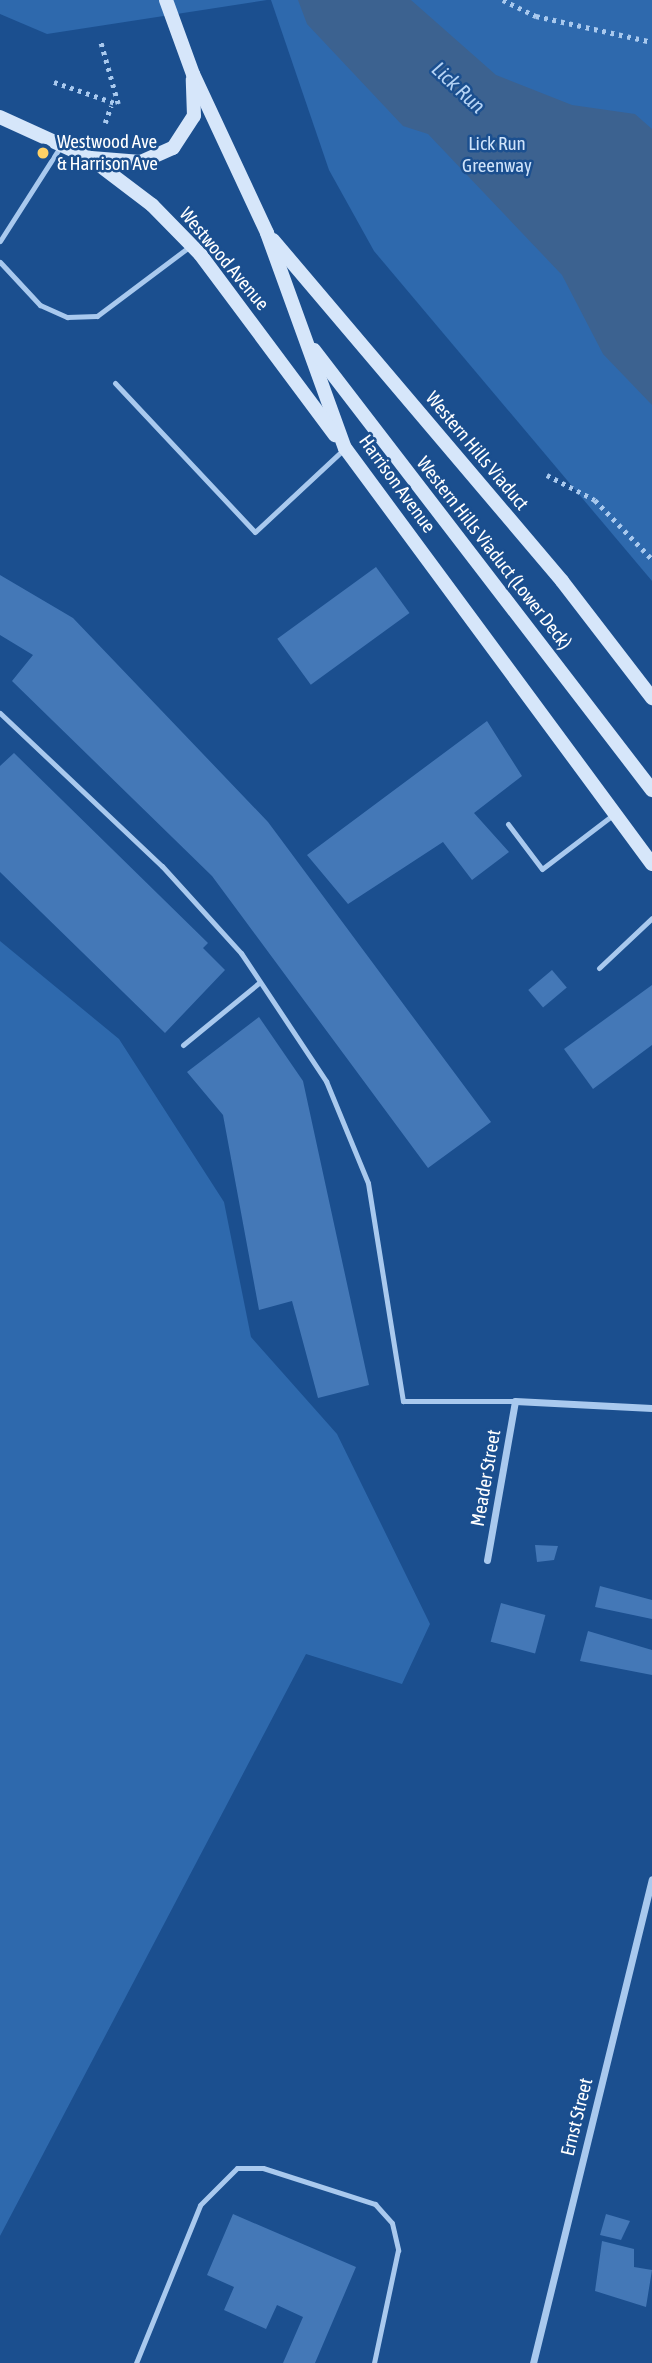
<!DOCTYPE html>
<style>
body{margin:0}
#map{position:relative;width:652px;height:2363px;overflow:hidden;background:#1b4f8f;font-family:"Asap Condensed",sans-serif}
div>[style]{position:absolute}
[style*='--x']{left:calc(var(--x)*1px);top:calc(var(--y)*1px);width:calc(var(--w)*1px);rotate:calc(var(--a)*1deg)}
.green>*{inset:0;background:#2e69ad}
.water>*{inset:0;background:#3c6290}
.building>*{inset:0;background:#4478b7;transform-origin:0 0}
.path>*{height:4.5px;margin-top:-2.25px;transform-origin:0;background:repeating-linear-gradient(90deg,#a9c9ee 0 3.5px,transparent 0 8.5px)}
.service>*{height:5px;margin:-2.5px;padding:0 2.5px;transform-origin:2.5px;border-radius:2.5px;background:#a9c9ee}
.minor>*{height:7px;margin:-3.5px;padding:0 3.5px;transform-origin:3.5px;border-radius:3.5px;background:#a9c9ee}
.secondary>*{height:14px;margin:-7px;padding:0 7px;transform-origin:7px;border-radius:7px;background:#d6e6fa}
.dots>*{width:19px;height:19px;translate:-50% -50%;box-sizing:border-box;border:4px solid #1b4f8f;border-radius:50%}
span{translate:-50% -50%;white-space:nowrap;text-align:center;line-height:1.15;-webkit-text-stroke:5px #1b4f8f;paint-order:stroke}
.poi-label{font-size:19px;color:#fff}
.left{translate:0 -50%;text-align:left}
.park-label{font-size:19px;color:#cfe3fa}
.street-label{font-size:19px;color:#fff}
.water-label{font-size:21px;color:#b5d3f5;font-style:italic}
</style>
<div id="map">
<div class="green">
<i style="clip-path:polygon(0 0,267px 0,47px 34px,0 14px)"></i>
<i style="clip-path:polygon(271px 0,652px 0,652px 581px,374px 251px,329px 170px)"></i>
<i style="clip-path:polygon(0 941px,119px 1039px,224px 1202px,251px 1337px,337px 1434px,430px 1624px,402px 1684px,306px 1654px,0 2236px)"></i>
</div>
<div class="water">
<i style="clip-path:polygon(298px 0,411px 0,496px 75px,572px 105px,635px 114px,652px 129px,652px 405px,603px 354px,562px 275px,428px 134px,403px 126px,307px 24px)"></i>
</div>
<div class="building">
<i style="left:376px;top:567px;width:57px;height:122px;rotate:54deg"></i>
<i style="clip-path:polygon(0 575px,73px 618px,268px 822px,491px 1122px,428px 1168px,212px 876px,12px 681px,33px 655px,0 635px)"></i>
<i style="clip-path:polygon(487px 721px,522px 776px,474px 813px,509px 852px,472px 880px,443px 842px,348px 904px,307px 855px)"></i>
<i style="clip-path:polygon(14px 753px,208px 943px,203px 948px,225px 970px,165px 1033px,0 872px,0 766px)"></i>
<i style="left:552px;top:970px;width:23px;height:31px;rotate:50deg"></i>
<i style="clip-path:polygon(652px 985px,652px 1045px,593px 1089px,564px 1049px)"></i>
<i style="clip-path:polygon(259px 1017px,303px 1081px,369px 1385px,318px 1398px,292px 1301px,259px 1310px,223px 1115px,187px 1072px)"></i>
<i style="clip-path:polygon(535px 1545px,558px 1546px,554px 1560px,537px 1562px)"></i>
<i style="clip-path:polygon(600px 1586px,652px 1600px,652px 1619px,595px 1607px)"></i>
<i style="left:501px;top:1603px;width:46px;height:40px;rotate:15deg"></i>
<i style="clip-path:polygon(588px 1631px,652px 1650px,652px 1675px,580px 1661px)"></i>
<i style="clip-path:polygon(233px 2214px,356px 2267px,315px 2363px,283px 2363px,303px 2317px,277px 2305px,266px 2329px,224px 2310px,234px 2287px,207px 2275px)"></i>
<i style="clip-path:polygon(606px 2214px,630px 2221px,621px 2240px,600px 2235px)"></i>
<i style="clip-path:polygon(602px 2241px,634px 2249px,634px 2267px,652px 2270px,646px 2307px,595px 2291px)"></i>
</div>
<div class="path">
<i style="--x:503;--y:0;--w:37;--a:26"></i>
<i style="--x:536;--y:16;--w:119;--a:12.6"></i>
<i style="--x:54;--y:82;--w:68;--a:19"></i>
<i style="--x:118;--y:104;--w:66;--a:-105.7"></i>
<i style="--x:105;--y:123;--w:18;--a:-71"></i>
<i style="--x:547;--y:475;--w:54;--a:27.5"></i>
<i style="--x:595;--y:500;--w:82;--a:46"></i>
</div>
<div class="service">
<i style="--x:0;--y:241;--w:112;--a:-57.4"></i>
<i style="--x:0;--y:262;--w:59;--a:47.1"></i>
<i style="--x:40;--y:305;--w:30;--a:24"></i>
<i style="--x:67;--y:317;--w:30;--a:-2"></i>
<i style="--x:97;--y:316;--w:115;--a:-36.9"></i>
<i style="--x:115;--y:383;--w:204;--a:46.8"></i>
<i style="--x:255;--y:532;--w:123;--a:-43"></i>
<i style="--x:0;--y:713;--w:223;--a:43.4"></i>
<i style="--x:162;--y:866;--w:118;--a:47.8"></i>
<i style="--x:241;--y:953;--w:154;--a:56.4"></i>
<i style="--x:326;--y:1081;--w:110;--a:67.6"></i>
<i style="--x:368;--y:1183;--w:221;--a:80.9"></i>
<i style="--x:403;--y:1401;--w:112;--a:0"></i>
<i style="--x:508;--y:824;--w:56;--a:52.9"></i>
<i style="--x:542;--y:869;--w:89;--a:-37.3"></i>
<i style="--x:599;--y:968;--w:73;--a:-43.3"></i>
<i style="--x:183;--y:1045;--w:99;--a:-39.3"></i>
<i style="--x:136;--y:2363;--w:170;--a:-67.9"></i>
<i style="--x:200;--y:2205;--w:52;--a:-45"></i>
<i style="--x:237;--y:2168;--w:26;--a:0"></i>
<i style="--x:263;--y:2168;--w:118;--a:17.8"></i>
<i style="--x:375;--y:2204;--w:25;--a:48"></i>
<i style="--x:392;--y:2223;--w:28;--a:77"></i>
<i style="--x:398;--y:2250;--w:116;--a:102"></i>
</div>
<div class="minor">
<i style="--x:487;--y:1560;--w:161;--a:-80"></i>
<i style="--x:515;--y:1401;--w:137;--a:2.9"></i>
<i style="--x:533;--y:2363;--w:498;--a:-76.2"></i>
</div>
<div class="secondary">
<i style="--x:166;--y:0;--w:79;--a:70"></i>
<i style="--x:193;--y:74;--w:175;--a:65"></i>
<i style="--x:267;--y:233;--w:229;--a:70.1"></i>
<i style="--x:345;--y:448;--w:517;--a:53.57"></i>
<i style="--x:0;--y:117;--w:99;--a:24.5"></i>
<i style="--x:90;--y:158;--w:78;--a:37.2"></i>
<i style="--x:152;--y:205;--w:69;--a:45.6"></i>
<i style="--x:200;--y:254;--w:226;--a:53.3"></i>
<i style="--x:91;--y:158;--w:50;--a:4.6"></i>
<i style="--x:141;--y:162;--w:35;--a:-24"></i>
<i style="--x:173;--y:148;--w:38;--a:-57"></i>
<i style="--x:194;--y:116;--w:36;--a:-92"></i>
<i style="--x:273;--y:240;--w:447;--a:49.7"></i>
<i style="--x:562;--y:581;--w:148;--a:52.4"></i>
<i style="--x:314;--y:350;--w:555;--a:52.47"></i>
</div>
<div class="dots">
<i style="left:43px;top:153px;background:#ffd166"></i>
</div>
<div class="poi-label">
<span class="left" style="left:57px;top:153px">Westwood Ave<br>&amp; Harrison Ave</span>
</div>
<div class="park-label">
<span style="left:497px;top:155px">Lick Run<br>Greenway</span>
</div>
<div class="street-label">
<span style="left:224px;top:259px;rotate:50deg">Westwood Avenue</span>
<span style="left:477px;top:451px;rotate:50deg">Western Hills Viaduct</span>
<span style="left:397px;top:484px;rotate:54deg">Harrison Avenue</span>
<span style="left:494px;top:553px;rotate:52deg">Western Hills Viaduct (Lower Deck)</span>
<span style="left:486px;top:1478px;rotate:-80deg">Meader Street</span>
<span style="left:577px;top:2117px;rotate:-76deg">Ernst Street</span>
</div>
<div class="water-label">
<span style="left:459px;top:87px;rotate:43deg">Lick Run</span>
</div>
</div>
